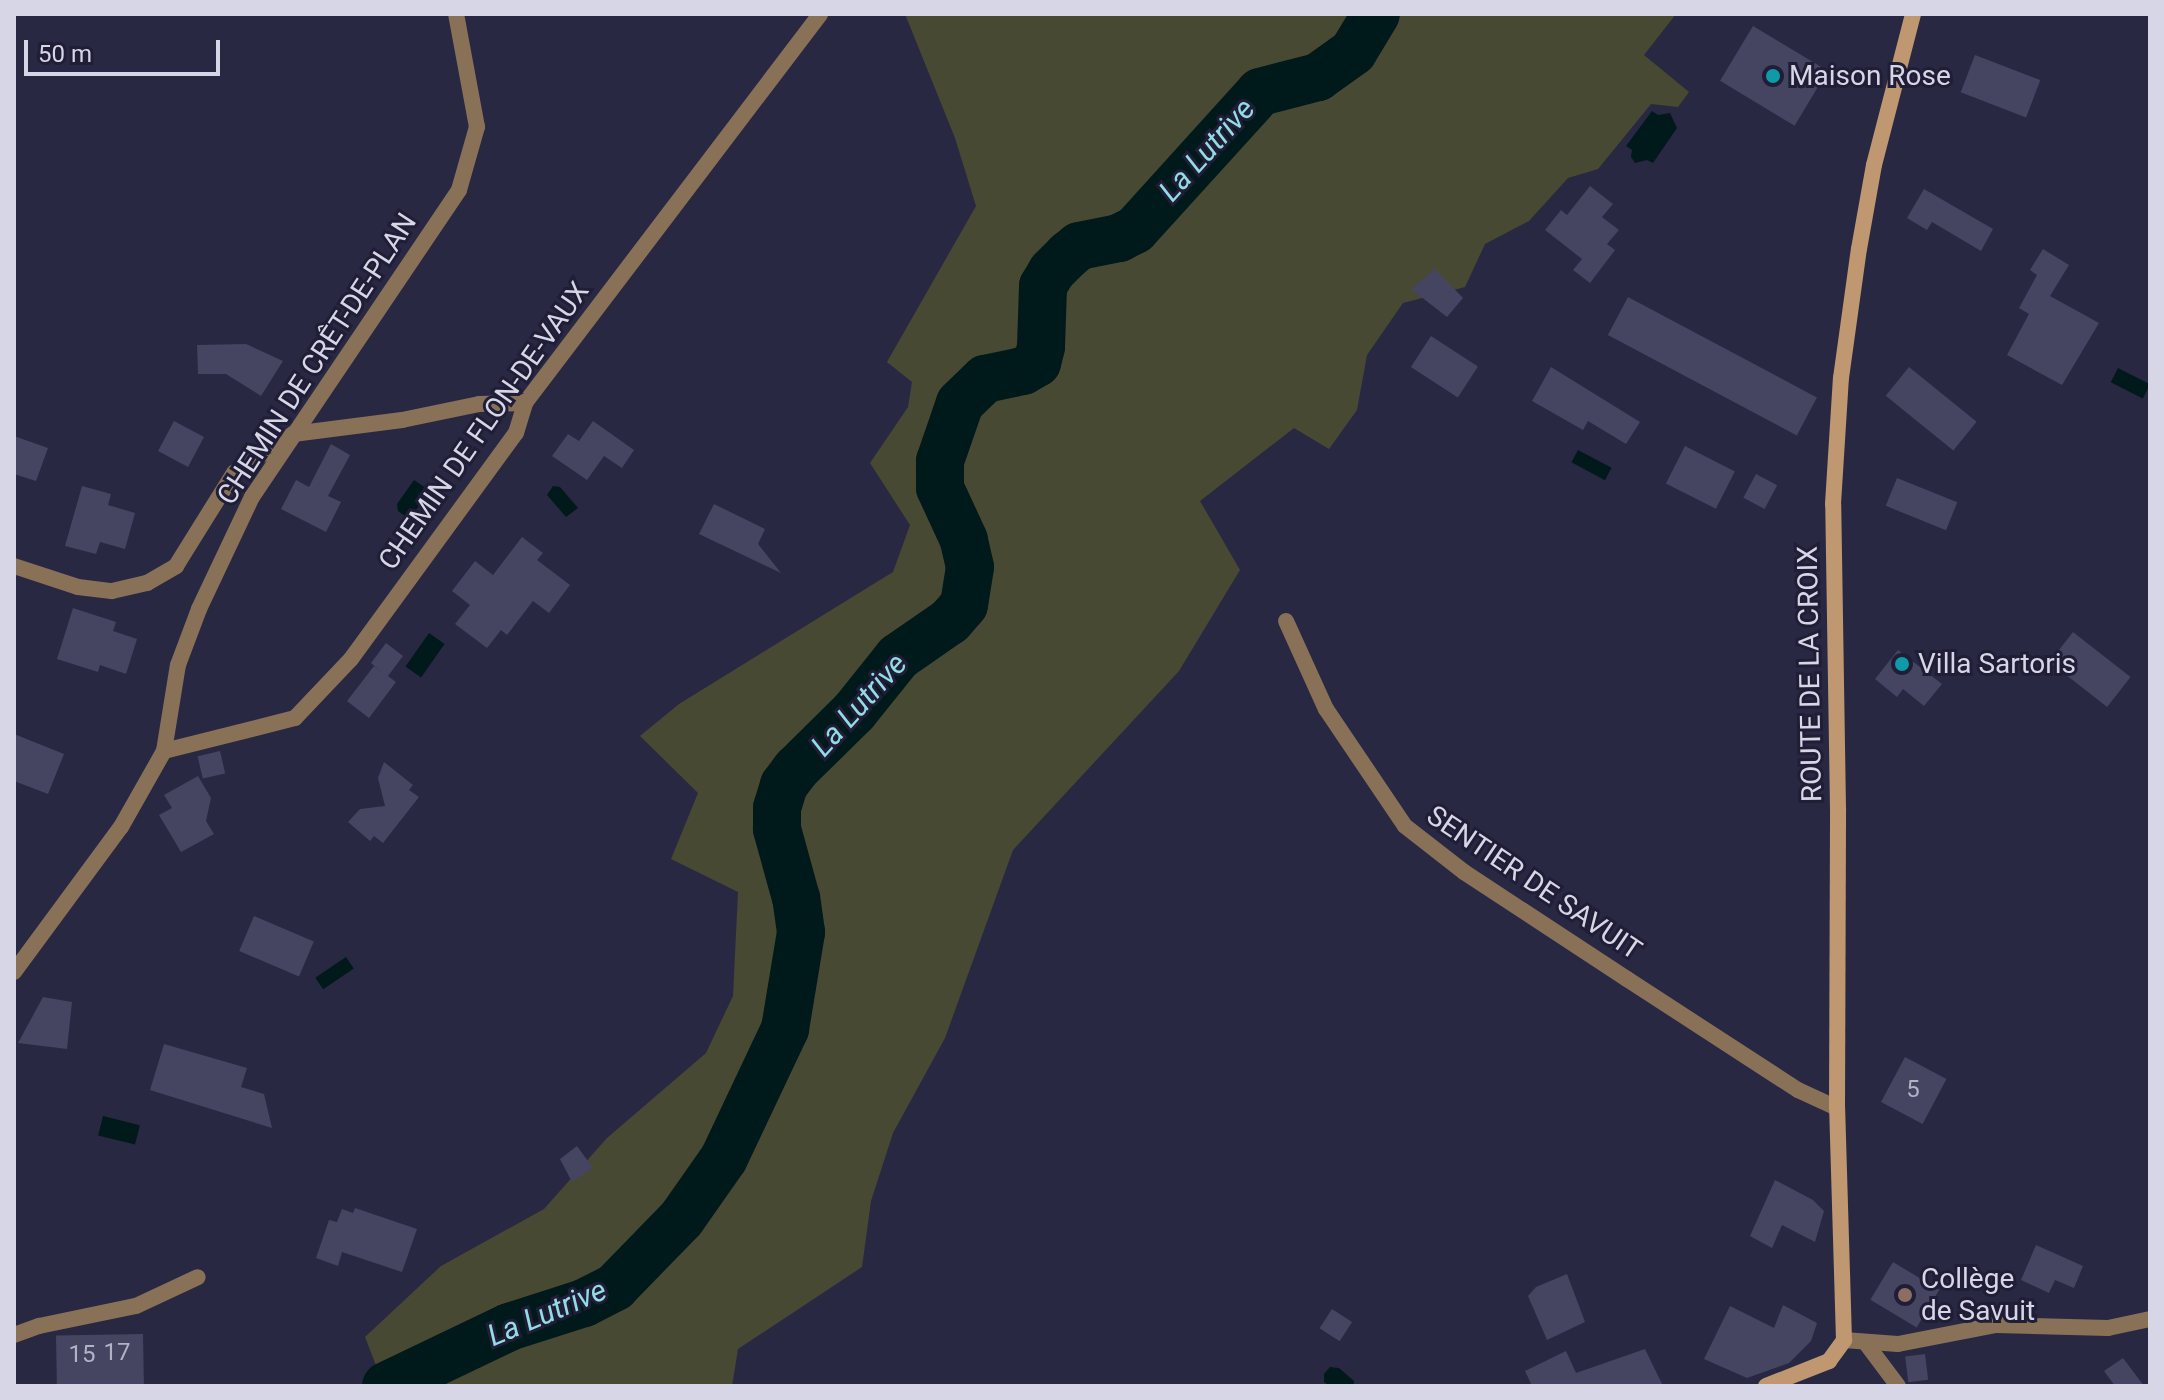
<!DOCTYPE html>
<meta charset="utf-8">
<style>
body{margin:0}
#map{position:relative;width:2164px;height:1400px;overflow:hidden;background:#292842;font-family:Roboto,sans-serif}
div>[style]{position:absolute}
[style*='--x']{left:calc(var(--x)*1px);top:calc(var(--y)*1px);width:calc(var(--w)*1px);rotate:calc(var(--a)*1deg)}
.green>*{inset:0;background:#474933}
.water>*{inset:0;background:#00191b;transform-origin:0 0}
.river>*{height:48px;margin:-24px;padding:0 24px;transform-origin:24px;border-radius:24px;background:#00191b}
.building>*{inset:0;background:#454461;transform-origin:0 0}
.street>*{height:16px;margin:-8px;padding:0 8px;transform-origin:8px;border-radius:8px;background:#897158}
.secondary>*{height:16px;margin:-8px;padding:0 8px;transform-origin:8px;border-radius:8px;background:#bf9770}
.dots>*{width:22px;height:22px;translate:-50% -50%;box-sizing:border-box;border:4px solid #201e37;border-radius:50%}
span{translate:-50% -50%;white-space:nowrap;text-align:center;line-height:1.15;-webkit-text-stroke:6px #201e37;paint-order:stroke}
.number-label{font-size:24px;color:#b2b2c6}
.number-label span{-webkit-text-stroke-width:0}
.poi-label{font-size:28px;color:#d6d6e7}
.left{translate:0 -50%;text-align:left}
.street-label{font-size:28px;color:#d6d6e7}
.water-label{font-size:30px;color:#92dde4;font-style:italic}
.frame{position:absolute;inset:0;border:16px solid #d6d6e7;pointer-events:none}
.scale{position:absolute;left:24px;top:40px;width:196px;height:36px;box-sizing:border-box;border:4px solid #d6d6e7;border-top:0;padding-left:10px;font-size:24px;line-height:28px;white-space:nowrap;color:#d6d6e7;-webkit-text-stroke:6px #201e37;paint-order:stroke}
</style>
<div id="map">
<div class="green">
<i style="clip-path:polygon(905px 14px,1676px 14px,1644px 55px,1689px 92px,1678px 107px,1651px 104px,1598px 169px,1568px 178px,1529px 221px,1485px 244px,1465px 287px,1403px 303px,1367px 355px,1357px 410px,1329px 449px,1294px 428px,1200px 501px,1240px 570px,1179px 671px,1013px 850px,945px 1038px,893px 1133px,871px 1201px,862px 1267px,738px 1349px,732px 1386px,384px 1386px,365px 1337px,441px 1266px,544px 1209px,607px 1138px,706px 1053px,733px 996px,738px 892px,671px 859px,698px 793px,640px 736px,679px 704px,893px 572px,910px 525px,870px 463px,908px 407px,912px 382px,887px 362px,976px 206px,955px 138px)"></i>
</div>
<div class="water">
<i style="clip-path:polygon(1652px 111px,1658px 115px,1670px 113px,1677px 128px,1653px 163px,1647px 160px,1635px 163px,1631px 157px,1632px 150px,1626px 146px)"></i>
<i style="left:2118px;top:368px;width:36px;height:16px;rotate:27deg"></i>
<i style="left:1578px;top:450px;width:38px;height:14px;rotate:28deg"></i>
<i style="clip-path:polygon(414px 480px,430px 491px,413px 514px,405px 516px,398px 511px,397px 504px)"></i>
<i style="clip-path:polygon(553px 486px,560px 487px,578px 508px,566px 517px,547px 495px)"></i>
<i style="left:429px;top:633px;width:19px;height:41px;rotate:35deg"></i>
<i style="left:346px;top:957px;width:14px;height:37px;rotate:56deg"></i>
<i style="left:103px;top:1116px;width:38px;height:20px;rotate:14deg"></i>
<i style="clip-path:polygon(1330px 1367px,1339px 1368px,1354px 1381px,1354px 1386px,1329px 1386px,1324px 1382px,1324px 1374px)"></i>
</div>
<div class="river">
<i style="--x:386;--y:1386;--w:136;--a:-25.6"></i>
<i style="--x:509;--y:1327;--w:79;--a:-17.7"></i>
<i style="--x:584;--y:1303;--w:35;--a:-27"></i>
<i style="--x:615;--y:1287;--w:96;--a:-45.8"></i>
<i style="--x:682;--y:1218;--w:73;--a:-55"></i>
<i style="--x:724;--y:1158;--w:143;--a:-64.7"></i>
<i style="--x:785;--y:1029;--w:98;--a:-80.6"></i>
<i style="--x:801;--y:932;--w:34;--a:-98"></i>
<i style="--x:796;--y:898;--w:72;--a:-105.4"></i>
<i style="--x:777;--y:829;--w:21;--a:-90"></i>
<i style="--x:777;--y:808;--w:24;--a:-73"></i>
<i style="--x:784;--y:785;--w:20;--a:-53"></i>
<i style="--x:796;--y:769;--w:81;--a:-44.5"></i>
<i style="--x:854;--y:712;--w:70;--a:-51.3"></i>
<i style="--x:898;--y:657;--w:63;--a:-34.7"></i>
<i style="--x:950;--y:621;--w:21;--a:-49"></i>
<i style="--x:964;--y:605;--w:38;--a:-81"></i>
<i style="--x:970;--y:567;--w:28;--a:-103"></i>
<i style="--x:964;--y:540;--w:57;--a:-114.8"></i>
<i style="--x:940;--y:488;--w:27;--a:-90"></i>
<i style="--x:940;--y:461;--w:61;--a:-71"></i>
<i style="--x:960;--y:403;--w:35;--a:-44"></i>
<i style="--x:985;--y:379;--w:39;--a:-12"></i>
<i style="--x:1023;--y:371;--w:16;--a:-30"></i>
<i style="--x:1037;--y:363;--w:16;--a:-76"></i>
<i style="--x:1041;--y:347;--w:61;--a:-88.1"></i>
<i style="--x:1043;--y:286;--w:17;--a:-59"></i>
<i style="--x:1052;--y:271;--w:23;--a:-45"></i>
<i style="--x:1068;--y:255;--w:14;--a:-39"></i>
<i style="--x:1079;--y:246;--w:41;--a:-11.3"></i>
<i style="--x:1119;--y:238;--w:18;--a:-27"></i>
<i style="--x:1135;--y:230;--w:186;--a:-47.8"></i>
<i style="--x:1260;--y:92;--w:60;--a:-14.5"></i>
<i style="--x:1318;--y:77;--w:43;--a:-35.5"></i>
<i style="--x:1353;--y:52;--w:44;--a:-58.8"></i>
</div>
<div class="building">
<i style="left:1753px;top:26px;width:87px;height:64px;rotate:31deg"></i>
<i style="left:1975px;top:55px;width:70px;height:40px;rotate:21deg"></i>
<i style="clip-path:polygon(1590px 186px,1613px 204px,1602px 217px,1619px 230px,1607px 244px,1615px 250px,1590px 283px,1573px 270px,1582px 259px,1545px 230px,1561px 210px,1567px 215px)"></i>
<i style="clip-path:polygon(1924px 189px,1993px 229px,1981px 251px,1932px 222px,1927px 230px,1907px 218px)"></i>
<i style="clip-path:polygon(2043px 249px,2069px 265px,2050px 296px,2099px 323px,2062px 385px,2007px 355px,2029px 314px,2019px 308px,2037px 275px,2030px 270px)"></i>
<i style="clip-path:polygon(1435px 269px,1463px 298px,1447px 317px,1411px 289px)"></i>
<i style="left:1628px;top:297px;width:214px;height:43px;rotate:28deg"></i>
<i style="left:1431px;top:336px;width:56px;height:37px;rotate:33deg"></i>
<i style="clip-path:polygon(246px 344px,283px 361px,261px 396px,226px 374px,198px 374px,197px 345px)"></i>
<i style="clip-path:polygon(1551px 367px,1640px 422px,1626px 444px,1588px 421px,1583px 430px,1532px 401px)"></i>
<i style="left:1909px;top:367px;width:87px;height:37px;rotate:39deg"></i>
<i style="left:174px;top:421px;width:34px;height:34px;rotate:28deg"></i>
<i style="clip-path:polygon(593px 421px,634px 450px,622px 468px,604px 456px,587px 480px,552px 456px,568px 434px,579px 441px)"></i>
<i style="clip-path:polygon(14px 436px,48px 448px,36px 481px,14px 474px)"></i>
<i style="clip-path:polygon(331px 444px,350px 455px,328px 496px,341px 502px,326px 532px,281px 509px,296px 480px,309px 487px)"></i>
<i style="left:1685px;top:446px;width:56px;height:42px;rotate:27deg"></i>
<i style="left:1756px;top:474px;width:24px;height:27px;rotate:28deg"></i>
<i style="left:1897px;top:478px;width:65px;height:30px;rotate:22deg"></i>
<i style="clip-path:polygon(82px 486px,111px 494px,108px 505px,135px 513px,125px 549px,100px 542px,96px 554px,65px 546px)"></i>
<i style="clip-path:polygon(714px 504px,765px 529px,758px 544px,781px 573px,699px 534px)"></i>
<i style="clip-path:polygon(522px 537px,543px 553px,537px 560px,570px 585px,549px 613px,533px 601px,507px 635px,501px 630px,487px 648px,455px 624px,470px 605px,452px 591px,475px 561px,493px 575px)"></i>
<i style="clip-path:polygon(73px 608px,116px 622px,113px 631px,137px 639px,126px 674px,100px 665px,98px 672px,57px 659px)"></i>
<i style="left:2073px;top:632px;width:73px;height:38px;rotate:38deg"></i>
<i style="clip-path:polygon(386px 643px,403px 656px,388px 676px,396px 682px,369px 718px,347px 701px,374px 666px,384px 674px,371px 663px)"></i>
<i style="clip-path:polygon(1898px 650px,1942px 684px,1924px 706px,1903px 689px,1897px 697px,1875px 679px)"></i>
<i style="clip-path:polygon(14px 734px,64px 754px,48px 794px,14px 781px)"></i>
<i style="left:220px;top:751px;width:23px;height:23px;rotate:77deg"></i>
<i style="clip-path:polygon(384px 762px,413px 785px,409px 790px,419px 797px,383px 843px,374px 836px,370px 841px,348px 822px,360px 809px,385px 806px,378px 778px)"></i>
<i style="clip-path:polygon(198px 776px,211px 798px,206px 821px,214px 834px,181px 852px,159px 815px,172px 808px,164px 795px)"></i>
<i style="left:254px;top:916px;width:65px;height:38px;rotate:23deg"></i>
<i style="clip-path:polygon(43px 997px,72px 1002px,67px 1049px,18px 1043px)"></i>
<i style="clip-path:polygon(164px 1044px,247px 1068px,241px 1087px,264px 1094px,272px 1128px,150px 1090px)"></i>
<i style="left:1905px;top:1057px;width:47px;height:51px;rotate:28deg"></i>
<i style="clip-path:polygon(577px 1146px,593px 1168px,572px 1182px,560px 1159px)"></i>
<i style="clip-path:polygon(1775px 1180px,1813px 1200px,1824px 1211px,1815px 1242px,1782px 1225px,1772px 1248px,1750px 1236px)"></i>
<i style="clip-path:polygon(355px 1208px,417px 1229px,402px 1272px,342px 1252px,338px 1266px,316px 1258px,329px 1220px,337px 1222px,342px 1209px,353px 1213px)"></i>
<i style="clip-path:polygon(2036px 1245px,2083px 1266px,2074px 1288px,2055px 1280px,2049px 1293px,2021px 1280px)"></i>
<i style="left:1893px;top:1262px;width:54px;height:44px;rotate:31deg"></i>
<i style="clip-path:polygon(1567px 1274px,1585px 1322px,1547px 1340px,1528px 1296px,1536px 1287px)"></i>
<i style="clip-path:polygon(1783px 1305px,1817px 1323px,1811px 1341px,1789px 1363px,1747px 1378px,1704px 1359px,1730px 1306px,1774px 1328px)"></i>
<i style="left:1332px;top:1309px;width:24px;height:23px;rotate:33deg"></i>
<i style="left:143px;top:1334px;width:52px;height:87px;rotate:89deg"></i>
<i style="clip-path:polygon(1645px 1349px,1663px 1386px,1532px 1386px,1525px 1371px,1566px 1351px,1576px 1373px)"></i>
<i style="left:1925px;top:1354px;width:26px;height:20px;rotate:83deg"></i>
<i style="clip-path:polygon(2123px 1358px,2144px 1386px,2115px 1386px,2104px 1371px)"></i>
</div>
<div class="street">
<i style="--x:14;--y:566;--w:67;--a:18.2"></i>
<i style="--x:78;--y:587;--w:34;--a:7"></i>
<i style="--x:112;--y:591;--w:36;--a:-13"></i>
<i style="--x:147;--y:583;--w:34;--a:-30"></i>
<i style="--x:176;--y:566;--w:110;--a:-58.1"></i>
<i style="--x:234;--y:473;--w:71;--a:-33.5"></i>
<i style="--x:293;--y:434;--w:110;--a:-7.3"></i>
<i style="--x:402;--y:420;--w:79;--a:-11.7"></i>
<i style="--x:479;--y:404;--w:46;--a:-1.2"></i>
<i style="--x:1286;--y:621;--w:97;--a:65.6"></i>
<i style="--x:1326;--y:709;--w:141;--a:56"></i>
<i style="--x:1405;--y:826;--w:75;--a:37.9"></i>
<i style="--x:1464;--y:872;--w:195;--a:33.3"></i>
<i style="--x:1627;--y:979;--w:204;--a:33"></i>
<i style="--x:1798;--y:1090;--w:43;--a:24.8"></i>
<i style="--x:164;--y:751;--w:135;--a:-14.1"></i>
<i style="--x:295;--y:718;--w:81;--a:-46.5"></i>
<i style="--x:351;--y:659;--w:280;--a:-53.9"></i>
<i style="--x:516;--y:433;--w:31;--a:-73"></i>
<i style="--x:525;--y:403;--w:488;--a:-52.8"></i>
<i style="--x:14;--y:972;--w:180;--a:-53.6"></i>
<i style="--x:121;--y:827;--w:87;--a:-60.5"></i>
<i style="--x:164;--y:751;--w:87;--a:-80.8"></i>
<i style="--x:178;--y:665;--w:60;--a:-69.4"></i>
<i style="--x:199;--y:609;--w:124;--a:-64.7"></i>
<i style="--x:252;--y:497;--w:370;--a:-56"></i>
<i style="--x:459;--y:190;--w:66;--a:-74.1"></i>
<i style="--x:477;--y:127;--w:115;--a:-100.5"></i>
<i style="--x:14;--y:1335;--w:27;--a:-20"></i>
<i style="--x:39;--y:1326;--w:99;--a:-11.7"></i>
<i style="--x:136;--y:1306;--w:68;--a:-25.1"></i>
<i style="--x:1844;--y:1340;--w:54;--a:4.2"></i>
<i style="--x:1898;--y:1344;--w:100;--a:-11"></i>
<i style="--x:1996;--y:1325;--w:112;--a:1.5"></i>
<i style="--x:2108;--y:1328;--w:43;--a:-12.1"></i>
<i style="--x:1865;--y:1342;--w:55;--a:53.1"></i>
</div>
<div class="secondary">
<i style="--x:1766;--y:1386;--w:68;--a:-21.6"></i>
<i style="--x:1829;--y:1361;--w:26;--a:-54"></i>
<i style="--x:1844;--y:1340;--w:232;--a:-91.7"></i>
<i style="--x:1837;--y:1108;--w:299;--a:-89.8"></i>
<i style="--x:1838;--y:809;--w:305;--a:-90.9"></i>
<i style="--x:1833;--y:504;--w:126;--a:-86.4"></i>
<i style="--x:1841;--y:378;--w:130;--a:-82.1"></i>
<i style="--x:1859;--y:249;--w:85;--a:-79.9"></i>
<i style="--x:1874;--y:165;--w:156;--a:-75.5"></i>
</div>
<div class="dots">
<i style="left:1773px;top:76px;background:#0f9aa8"></i>
<i style="left:1902px;top:664px;background:#0f9aa8"></i>
<i style="left:1905px;top:1295px;background:#8d6e63"></i>
</div>
<div class="number-label">
<span style="left:1913px;top:1090px">5</span>
<span style="left:117px;top:1353px">17</span>
<span style="left:82px;top:1355px">15</span>
</div>
<div class="poi-label">
<span class="left" style="left:1789px;top:76px">Maison Rose</span>
<span class="left" style="left:1918px;top:664px">Villa Sartoris</span>
<span class="left" style="left:1921px;top:1295px">Collège<br>de Savuit</span>
</div>
<div class="street-label">
<span style="left:317px;top:359px;rotate:-57deg">CHEMIN DE CRÊT-DE-PLAN</span>
<span style="left:484px;top:426px;rotate:-55deg">CHEMIN DE FLON-DE-VAUX</span>
<span style="left:1810px;top:674px;rotate:-91deg">ROUTE DE LA CROIX</span>
<span style="left:1534px;top:883px;rotate:34deg">SENTIER DE SAVUIT</span>
</div>
<div class="water-label">
<span style="left:1207px;top:150px;rotate:-48deg">La Lutrive</span>
<span style="left:859px;top:705px;rotate:-48deg">La Lutrive</span>
<span style="left:547px;top:1313px;rotate:-23deg">La Lutrive</span>
</div>
<div class="frame"></div>
<div class="scale">50 m</div>
</div>
